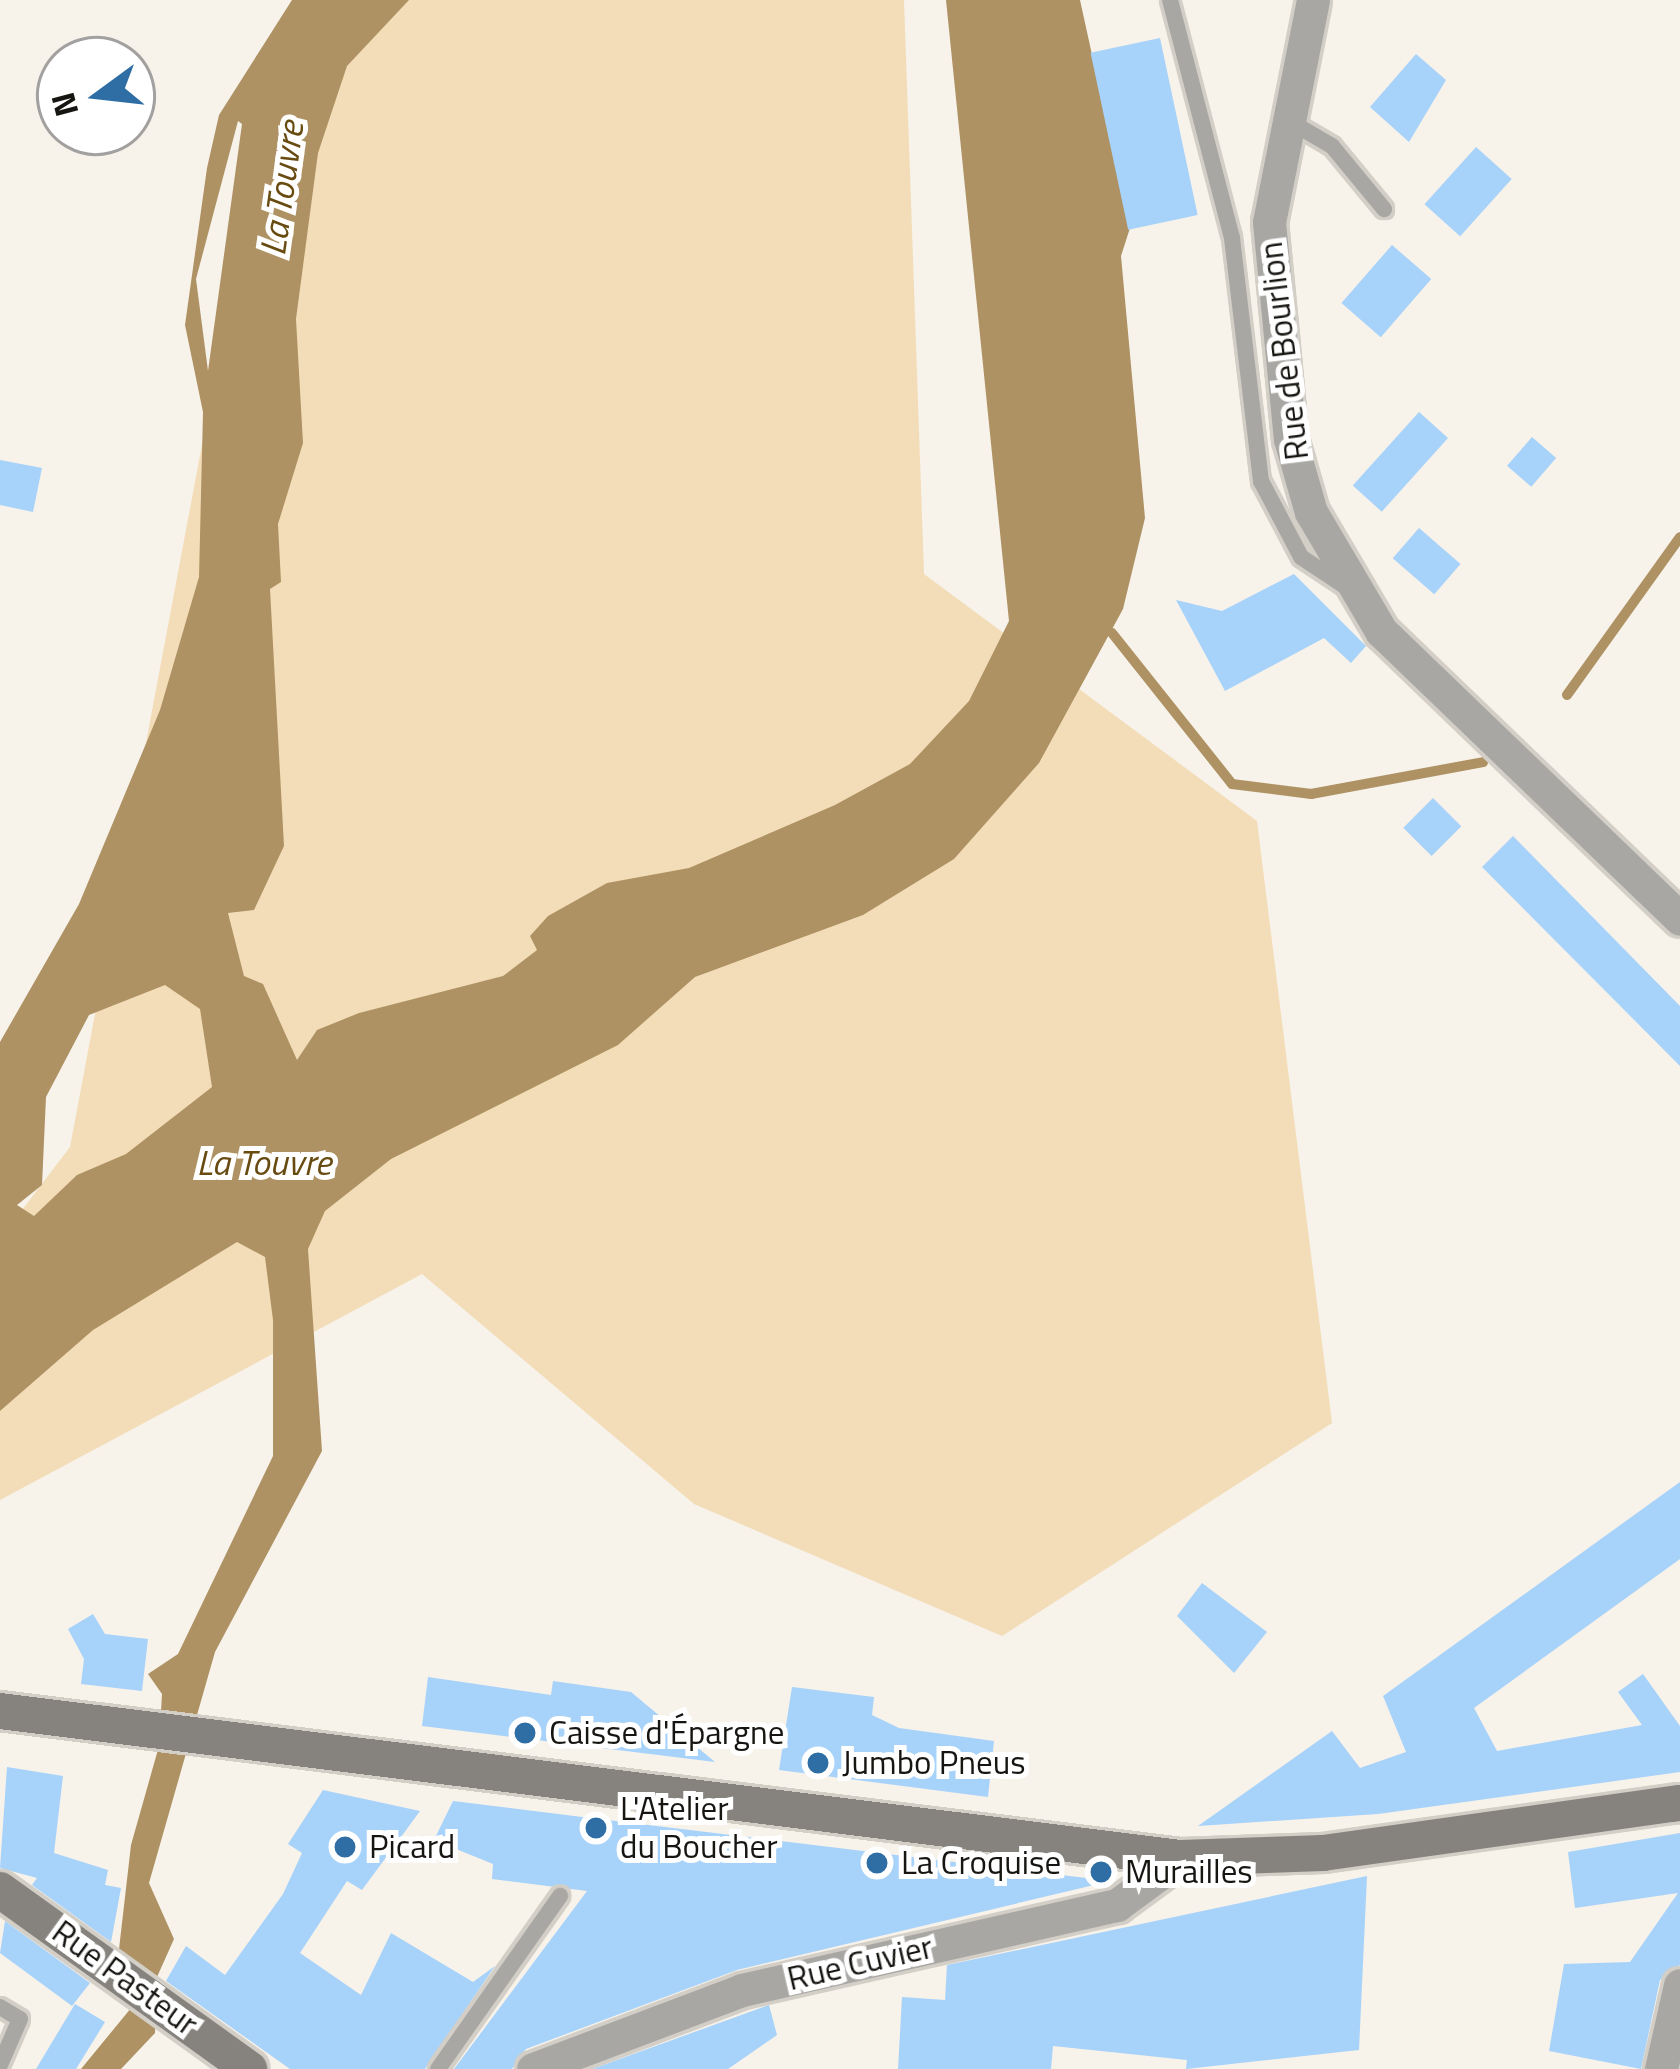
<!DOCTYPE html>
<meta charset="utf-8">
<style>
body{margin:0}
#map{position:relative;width:1680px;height:2069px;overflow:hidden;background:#f7f2ea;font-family:"Titillium Web",sans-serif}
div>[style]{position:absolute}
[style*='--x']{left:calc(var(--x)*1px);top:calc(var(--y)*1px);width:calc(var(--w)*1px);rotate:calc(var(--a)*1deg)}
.green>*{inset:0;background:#f3ddb8}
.water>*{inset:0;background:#ae9263}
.stream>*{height:10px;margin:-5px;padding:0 5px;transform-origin:5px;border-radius:5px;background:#ae9263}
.building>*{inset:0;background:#a7d2fa;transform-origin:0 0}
.roads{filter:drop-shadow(3px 0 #d3cfc7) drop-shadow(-3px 0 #d3cfc7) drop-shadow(0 3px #d3cfc7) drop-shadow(0 -3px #d3cfc7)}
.lane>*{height:16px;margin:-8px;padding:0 8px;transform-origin:8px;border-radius:8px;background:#a9a7a4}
.street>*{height:33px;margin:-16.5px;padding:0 16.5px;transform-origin:16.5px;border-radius:16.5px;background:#a9a7a4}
.secondary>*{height:36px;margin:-18px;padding:0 18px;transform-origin:18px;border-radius:18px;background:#86837e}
.dots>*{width:33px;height:33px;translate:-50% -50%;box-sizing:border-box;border:6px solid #fff;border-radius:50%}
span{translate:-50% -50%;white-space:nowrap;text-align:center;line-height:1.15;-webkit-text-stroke:10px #fff;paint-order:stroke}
.street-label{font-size:33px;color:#171512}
.poi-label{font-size:33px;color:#171512}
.left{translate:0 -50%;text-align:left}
.water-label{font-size:36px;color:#684b11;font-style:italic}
.north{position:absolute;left:36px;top:36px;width:120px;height:120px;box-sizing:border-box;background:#fff;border:3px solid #a2a1a0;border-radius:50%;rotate:255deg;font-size:33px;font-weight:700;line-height:48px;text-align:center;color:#171512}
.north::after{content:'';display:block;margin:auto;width:42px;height:54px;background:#2e6ea4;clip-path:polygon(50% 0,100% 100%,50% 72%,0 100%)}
</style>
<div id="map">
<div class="green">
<i style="clip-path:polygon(302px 0,904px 0,924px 574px,1257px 821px,1332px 1423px,1002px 1636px,694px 1504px,422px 1274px,0 1500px,0 1239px,70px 1147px,261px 131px)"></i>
</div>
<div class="water">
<i style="clip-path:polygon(evenodd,292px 0,409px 0,347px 66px,318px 153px,296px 319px,303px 443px,278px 524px,281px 582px,270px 589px,284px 846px,254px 910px,228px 913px,244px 976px,263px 984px,297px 1060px,317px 1030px,359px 1013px,503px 976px,537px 950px,530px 936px,548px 916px,607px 883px,689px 868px,835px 805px,910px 764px,969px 701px,1009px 621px,946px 0,1080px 0,1130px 228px,1121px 256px,1145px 518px,1123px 609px,1039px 763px,954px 859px,863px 915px,695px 977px,618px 1045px,391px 1159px,325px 1211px,308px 1249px,322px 1451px,215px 1652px,149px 1883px,174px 1939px,157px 1977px,155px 2033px,121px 2069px,81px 2069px,136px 2002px,119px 1949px,131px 1845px,159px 1746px,162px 1694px,148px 1674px,178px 1654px,273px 1456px,273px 1320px,265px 1257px,237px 1242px,93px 1330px,0 1411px,0 1042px,79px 904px,160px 710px,199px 577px,203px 412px,185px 325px,207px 168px,219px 115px,292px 0,238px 121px,242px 124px,208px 371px,196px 279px,238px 121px,292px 0,165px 985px,200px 1009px,212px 1087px,126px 1154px,77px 1175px,34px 1216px,17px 1205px,42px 1185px,46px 1097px,89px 1015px,165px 985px)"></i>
</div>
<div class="stream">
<i style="--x:1112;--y:633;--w:193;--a:51.5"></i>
<i style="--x:1232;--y:784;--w:80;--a:7.2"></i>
<i style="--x:1311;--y:794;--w:175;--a:-10.5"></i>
<i style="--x:1567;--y:695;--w:194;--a:-54.4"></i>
</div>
<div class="building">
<i style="left:1160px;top:38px;width:181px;height:71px;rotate:78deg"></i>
<i style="clip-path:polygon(1416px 54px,1446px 80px,1409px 142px,1370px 107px)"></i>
<i style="left:1476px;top:147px;width:48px;height:77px;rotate:42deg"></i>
<i style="left:1392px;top:245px;width:52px;height:77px;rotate:41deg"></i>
<i style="left:1419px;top:412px;width:39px;height:99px;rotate:42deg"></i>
<i style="left:1532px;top:437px;width:32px;height:38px;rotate:41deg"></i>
<i style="clip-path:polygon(0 460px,42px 468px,33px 512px,0 505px)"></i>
<i style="left:1419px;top:528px;width:55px;height:40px;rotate:41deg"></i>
<i style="clip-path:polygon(1294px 574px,1366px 646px,1351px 663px,1324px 638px,1225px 691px,1176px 600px,1222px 611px)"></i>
<i style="left:1433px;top:798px;width:40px;height:42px;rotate:45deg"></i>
<i style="clip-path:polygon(1513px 836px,1680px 1006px,1680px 1066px,1482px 867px)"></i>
<i style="clip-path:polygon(1680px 1482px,1680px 1559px,1474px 1708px,1497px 1751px,1642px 1725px,1618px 1692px,1643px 1674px,1680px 1726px,1680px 1772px,1378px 1814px,1198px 1826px,1332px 1731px,1360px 1768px,1406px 1752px,1383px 1696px)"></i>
<i style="clip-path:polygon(1202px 1583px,1267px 1632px,1234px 1673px,1177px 1616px)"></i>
<i style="clip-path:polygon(93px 1614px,105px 1634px,148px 1639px,142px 1691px,81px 1684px,84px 1659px,68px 1629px)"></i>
<i style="clip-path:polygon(428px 1677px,551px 1695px,553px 1681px,631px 1692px,715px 1762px,422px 1726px)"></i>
<i style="clip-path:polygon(792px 1687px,874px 1697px,872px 1715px,899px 1728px,994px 1741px,988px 1797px,779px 1770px)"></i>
<i style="clip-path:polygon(7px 1767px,63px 1776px,54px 1853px,108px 1870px,105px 1885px,121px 1888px,111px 1942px,32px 1885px,37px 1878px,0 1868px)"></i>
<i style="clip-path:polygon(323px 1790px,420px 1811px,362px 1890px,347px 1881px,300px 1953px,361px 1995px,391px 1933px,473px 1982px,495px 1966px,425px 2069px,290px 2069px,166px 1981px,186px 1946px,225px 1975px,283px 1894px,302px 1853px,288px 1844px)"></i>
<i style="clip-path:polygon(453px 1801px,574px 1816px,1111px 1881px,737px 1970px,526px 2049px,512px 2069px,454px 2069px,587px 1891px,492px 1879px,493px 1864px,434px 1840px)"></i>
<i style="clip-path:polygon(1680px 1833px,1680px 1965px,1660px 1980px,1641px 2069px,1549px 2051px,1564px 1964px,1630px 1962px,1678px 1893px,1575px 1908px,1568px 1852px)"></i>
<i style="clip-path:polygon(1367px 1876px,1359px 2050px,1186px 2069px,1187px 2060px,1053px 2046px,1051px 2069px,898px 2069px,902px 1997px,945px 2000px,947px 1965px)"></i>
<i style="clip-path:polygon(5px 1921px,90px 1983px,72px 2006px,0 1953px)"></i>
<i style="clip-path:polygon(75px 2004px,105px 2022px,76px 2069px,36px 2069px)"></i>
<i style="clip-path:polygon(769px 2005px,777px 2035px,728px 2069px,592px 2069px)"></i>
</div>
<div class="roads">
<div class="lane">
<i style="--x:1170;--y:0;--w:246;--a:75.4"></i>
<i style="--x:1232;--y:238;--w:245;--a:83.2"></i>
<i style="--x:1261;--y:481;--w:86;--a:62.2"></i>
<i style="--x:1301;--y:557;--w:58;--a:33.7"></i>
<i style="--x:1284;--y:118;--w:56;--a:30.3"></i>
<i style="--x:1332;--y:146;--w:82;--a:50.5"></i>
<i style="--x:0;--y:2007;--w:23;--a:31"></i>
<i style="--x:20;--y:2019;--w:50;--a:113.5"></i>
<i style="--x:438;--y:2069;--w:212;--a:-54.8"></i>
</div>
<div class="street">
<i style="--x:1313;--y:0;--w:226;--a:101.2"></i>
<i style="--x:1269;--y:222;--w:218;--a:84.5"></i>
<i style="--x:1290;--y:439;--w:76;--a:74"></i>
<i style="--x:1311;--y:512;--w:138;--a:59.5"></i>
<i style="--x:1381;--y:631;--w:415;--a:43.9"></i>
<i style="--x:533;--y:2069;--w:223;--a:-20.7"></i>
<i style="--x:742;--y:1990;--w:385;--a:-12.8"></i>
<i style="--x:1117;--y:1905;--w:79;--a:-36.3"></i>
<i style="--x:1661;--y:2069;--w:86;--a:-77.3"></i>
</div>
<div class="secondary">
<i style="--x:0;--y:1711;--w:1190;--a:7.1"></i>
<i style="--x:1181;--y:1858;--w:142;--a:-2"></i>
<i style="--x:1323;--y:1853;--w:360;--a:-8"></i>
<i style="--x:0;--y:1890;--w:307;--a:35.7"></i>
</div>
</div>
<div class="dots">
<i style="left:525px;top:1733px;background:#2e6ea4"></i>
<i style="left:818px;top:1763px;background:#2e6ea4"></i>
<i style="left:596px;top:1828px;background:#2e6ea4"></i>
<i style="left:345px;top:1847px;background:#2e6ea4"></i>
<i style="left:877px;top:1863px;background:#2e6ea4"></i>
<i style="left:1101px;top:1872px;background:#2e6ea4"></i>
</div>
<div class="street-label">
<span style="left:1284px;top:351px;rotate:-97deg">Rue de Bourlion</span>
<span style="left:860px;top:1963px;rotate:-13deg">Rue Cuvier</span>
<span style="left:125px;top:1978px;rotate:36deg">Rue Pasteur</span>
</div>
<div class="poi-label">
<span class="left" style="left:549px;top:1733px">Caisse d'Épargne</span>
<span class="left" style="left:842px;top:1763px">Jumbo Pneus</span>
<span class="left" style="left:620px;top:1828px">L'Atelier<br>du Boucher</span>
<span class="left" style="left:369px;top:1847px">Picard</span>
<span class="left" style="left:901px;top:1863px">La Croquise</span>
<span class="left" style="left:1125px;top:1872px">Murailles</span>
</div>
<div class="water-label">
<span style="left:281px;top:188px;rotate:-82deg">La Touvre</span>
<span style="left:264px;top:1162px">La Touvre</span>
</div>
<div class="north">N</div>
</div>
